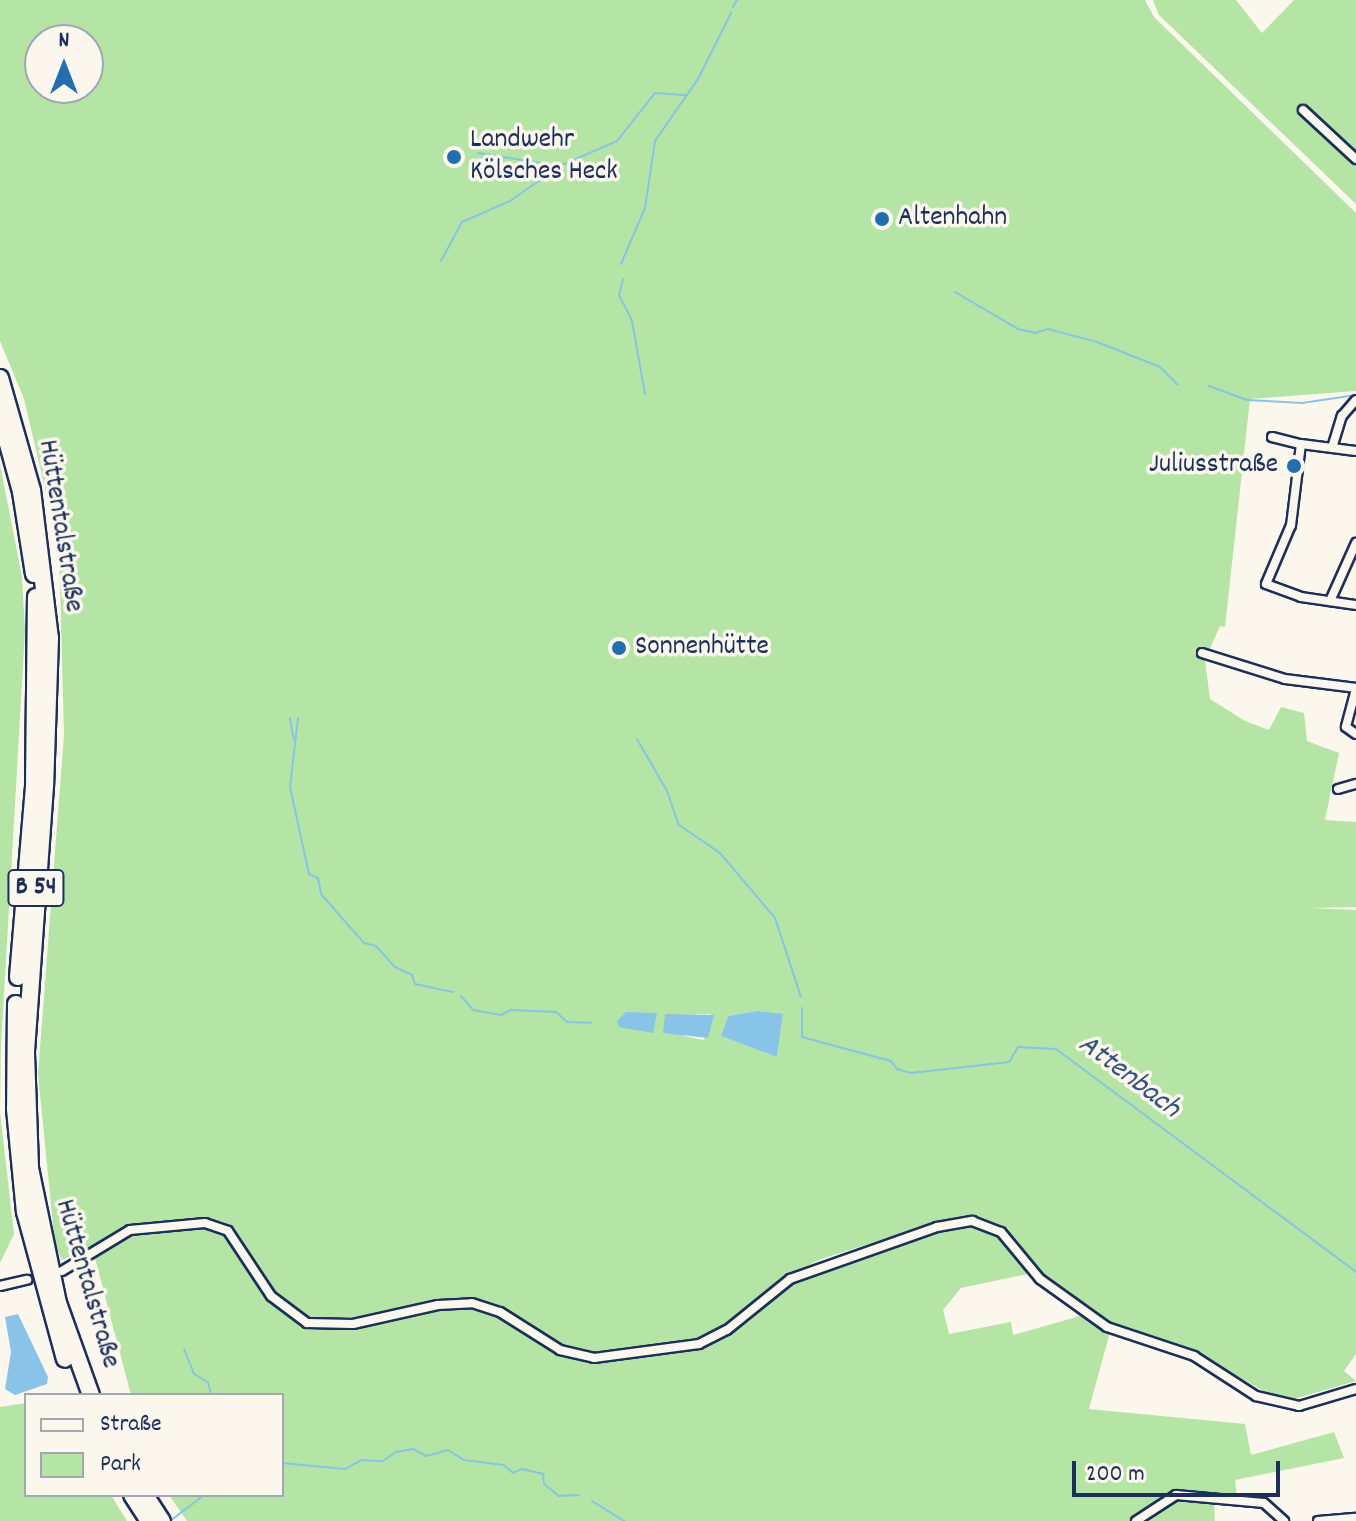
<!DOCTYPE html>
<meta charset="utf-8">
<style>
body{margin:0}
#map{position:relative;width:1356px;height:1521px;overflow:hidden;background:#fbf7ec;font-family:Dekko,sans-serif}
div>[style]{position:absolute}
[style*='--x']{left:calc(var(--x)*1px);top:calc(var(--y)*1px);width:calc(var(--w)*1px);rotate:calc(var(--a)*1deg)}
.green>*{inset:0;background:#b4e5a5}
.water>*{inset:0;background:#87c4e7}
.stream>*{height:2px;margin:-1px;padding:0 1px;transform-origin:1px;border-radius:1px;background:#87c4e7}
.roads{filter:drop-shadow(2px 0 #1b2f5e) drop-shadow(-2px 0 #1b2f5e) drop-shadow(0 2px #1b2f5e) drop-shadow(0 -2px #1b2f5e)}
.street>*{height:8px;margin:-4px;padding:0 4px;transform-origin:4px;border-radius:4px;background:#fbf7ec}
.highway>*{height:16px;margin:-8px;padding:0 8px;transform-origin:8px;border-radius:8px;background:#fbf7ec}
.dots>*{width:22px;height:22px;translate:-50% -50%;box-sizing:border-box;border:4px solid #fbf7ec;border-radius:50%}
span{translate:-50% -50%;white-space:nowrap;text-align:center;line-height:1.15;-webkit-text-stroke:7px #fbf7ec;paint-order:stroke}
.shield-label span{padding:2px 6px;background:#fbf7ec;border:2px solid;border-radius:6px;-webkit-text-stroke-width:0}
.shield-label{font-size:26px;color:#1b2f5e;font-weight:700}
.poi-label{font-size:28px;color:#1b2f5e}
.left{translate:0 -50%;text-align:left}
.right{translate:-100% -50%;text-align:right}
.street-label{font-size:28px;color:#1b2f5e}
.water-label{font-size:30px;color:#365480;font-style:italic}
.legend{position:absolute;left:24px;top:1393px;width:260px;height:104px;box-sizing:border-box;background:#fbf7ec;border:2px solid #a1a7b3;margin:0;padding:10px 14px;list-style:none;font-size:24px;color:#1b2f5e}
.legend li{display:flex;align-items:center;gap:16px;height:40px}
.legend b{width:40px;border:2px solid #a1a7b3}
.north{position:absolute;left:24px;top:24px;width:80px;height:80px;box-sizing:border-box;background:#fbf7ec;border:2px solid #a1a7b3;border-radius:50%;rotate:0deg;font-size:22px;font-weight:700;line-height:32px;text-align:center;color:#1b2f5e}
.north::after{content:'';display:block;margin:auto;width:28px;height:36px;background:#1f6fb2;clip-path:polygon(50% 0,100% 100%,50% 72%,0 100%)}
.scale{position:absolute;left:1072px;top:1461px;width:208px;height:36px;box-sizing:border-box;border:4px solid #1b2f5e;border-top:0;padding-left:10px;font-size:24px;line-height:28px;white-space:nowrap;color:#1b2f5e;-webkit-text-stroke:6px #fbf7ec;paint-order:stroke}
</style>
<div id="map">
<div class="green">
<i style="clip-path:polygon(evenodd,0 0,1145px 0,1154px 17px,1356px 213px,1356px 391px,1250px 399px,1225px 627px,1220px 626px,1205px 660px,1210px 699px,1245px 721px,1269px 730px,1281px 707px,1304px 713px,1307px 741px,1339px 753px,1325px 820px,1356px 822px,1356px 907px,1310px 908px,1356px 910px,1356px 1354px,1344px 1371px,1356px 1381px,1294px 1399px,1274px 1397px,1195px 1352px,1109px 1324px,1032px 1273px,961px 1288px,943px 1310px,949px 1334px,1011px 1322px,1013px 1335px,1080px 1316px,1110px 1332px,1089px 1409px,1245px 1424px,1251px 1455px,1334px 1432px,1344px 1458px,1235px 1480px,1237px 1496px,1214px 1500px,1215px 1521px,187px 1521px,169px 1495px,282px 1495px,282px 1395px,131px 1395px,92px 1247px,62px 1260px,55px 1245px,38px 1074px,64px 735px,59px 548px,24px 399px,0 341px,0 0,40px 40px,88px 40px,88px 88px,40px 88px,40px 40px,0 0,757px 1011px,783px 1015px,777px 1057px,721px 1036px,728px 1016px,757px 1011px,0 0,711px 1014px,704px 1040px,684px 1036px,665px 1015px,711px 1014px,0 0,932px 1224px,938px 1227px,816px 1270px,772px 1297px,749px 1321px,712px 1340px,787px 1276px,821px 1259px,932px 1224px)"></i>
<i style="clip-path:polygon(1153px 0,1236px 0,1262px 33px,1294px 0,1356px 0,1356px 204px,1159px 15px)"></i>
<i style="clip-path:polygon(0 464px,22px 577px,25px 631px,1px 1046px,0 1112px,14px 1234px,0 1263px)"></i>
<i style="clip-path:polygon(26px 1403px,26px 1495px,111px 1495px,127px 1521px,0 1521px,0 1407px)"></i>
</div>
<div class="water">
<i style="clip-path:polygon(757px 1011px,783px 1014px,777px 1057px,721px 1036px,728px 1016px)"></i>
<i style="clip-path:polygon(626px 1012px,657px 1013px,653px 1033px,619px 1027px,617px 1021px)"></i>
<i style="clip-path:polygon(665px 1014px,714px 1015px,708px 1038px,663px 1033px)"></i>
<i style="clip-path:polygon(18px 1314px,48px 1377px,47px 1384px,15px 1395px,5px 1389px,11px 1352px,5px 1317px)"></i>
</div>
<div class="stream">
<i style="--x:733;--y:7;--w:8;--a:-60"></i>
<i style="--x:478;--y:153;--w:82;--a:9.1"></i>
<i style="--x:441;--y:261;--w:44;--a:-61.7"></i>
<i style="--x:462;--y:222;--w:52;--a:-23.6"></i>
<i style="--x:510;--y:201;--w:61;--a:-35"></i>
<i style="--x:560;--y:166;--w:62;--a:-23.7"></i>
<i style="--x:617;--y:141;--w:61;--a:-51.6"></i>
<i style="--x:655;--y:93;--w:32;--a:4"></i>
<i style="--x:621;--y:264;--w:61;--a:-66.8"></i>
<i style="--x:645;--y:208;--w:68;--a:-81.5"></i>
<i style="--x:655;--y:141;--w:75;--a:-55.3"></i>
<i style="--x:698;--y:79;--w:74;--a:-63.4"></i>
<i style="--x:623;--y:279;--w:16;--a:104"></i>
<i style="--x:619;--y:295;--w:29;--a:63"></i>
<i style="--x:632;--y:321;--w:74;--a:79.9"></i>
<i style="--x:955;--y:292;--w:73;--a:30.4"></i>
<i style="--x:1018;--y:329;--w:17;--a:13"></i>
<i style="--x:1035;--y:333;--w:14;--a:-17"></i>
<i style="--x:1048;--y:329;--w:51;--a:14.9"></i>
<i style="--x:1097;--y:342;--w:68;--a:21.6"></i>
<i style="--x:1160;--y:367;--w:25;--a:45"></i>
<i style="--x:1209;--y:386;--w:40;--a:20.2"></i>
<i style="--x:1247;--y:400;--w:55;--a:3.1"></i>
<i style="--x:1302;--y:403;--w:55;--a:-8.4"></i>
<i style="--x:290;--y:718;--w:22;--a:80"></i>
<i style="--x:298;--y:718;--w:69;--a:96.6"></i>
<i style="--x:290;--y:787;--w:89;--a:77.7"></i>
<i style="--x:309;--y:874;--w:10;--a:24"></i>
<i style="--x:318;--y:878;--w:16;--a:79"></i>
<i style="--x:321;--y:894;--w:65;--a:48.7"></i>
<i style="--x:364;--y:943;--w:12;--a:14"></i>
<i style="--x:376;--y:946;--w:28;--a:48"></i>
<i style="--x:395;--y:967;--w:19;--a:25"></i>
<i style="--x:412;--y:975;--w:9;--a:72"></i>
<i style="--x:415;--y:984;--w:39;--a:12"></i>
<i style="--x:637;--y:739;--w:60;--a:60"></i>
<i style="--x:667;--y:791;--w:36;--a:71"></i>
<i style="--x:679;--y:825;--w:50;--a:34.3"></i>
<i style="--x:720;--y:853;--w:85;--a:49.8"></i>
<i style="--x:775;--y:918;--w:83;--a:71.8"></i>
<i style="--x:461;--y:996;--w:18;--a:49"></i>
<i style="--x:473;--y:1010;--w:28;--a:10"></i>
<i style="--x:501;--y:1015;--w:11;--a:-27"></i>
<i style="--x:511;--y:1010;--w:45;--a:2.5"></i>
<i style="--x:556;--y:1012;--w:15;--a:42"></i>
<i style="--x:567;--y:1022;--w:24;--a:2"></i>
<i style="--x:802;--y:1008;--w:29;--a:90"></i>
<i style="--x:802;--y:1037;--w:92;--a:15.1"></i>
<i style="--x:891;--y:1061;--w:10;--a:53"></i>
<i style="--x:897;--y:1069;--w:15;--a:16"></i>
<i style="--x:911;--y:1073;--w:99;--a:-6.4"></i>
<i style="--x:1009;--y:1062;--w:17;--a:-59"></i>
<i style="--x:1018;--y:1047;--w:38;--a:3"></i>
<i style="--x:1056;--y:1049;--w:374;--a:36.6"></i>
<i style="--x:184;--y:1349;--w:27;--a:68"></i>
<i style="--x:194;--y:1374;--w:16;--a:30"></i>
<i style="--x:208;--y:1382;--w:13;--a:77"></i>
<i style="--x:282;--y:1463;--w:63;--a:5.4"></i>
<i style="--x:345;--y:1469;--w:18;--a:-29"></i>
<i style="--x:361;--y:1460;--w:22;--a:3"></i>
<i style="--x:383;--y:1461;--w:16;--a:-35"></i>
<i style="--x:396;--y:1452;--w:17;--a:-10"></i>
<i style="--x:413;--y:1449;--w:15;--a:28"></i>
<i style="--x:426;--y:1456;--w:23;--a:-15"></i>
<i style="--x:448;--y:1450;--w:19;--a:32"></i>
<i style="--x:464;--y:1460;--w:40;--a:7.1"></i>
<i style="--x:504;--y:1465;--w:12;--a:42"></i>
<i style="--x:513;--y:1473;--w:10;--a:-24"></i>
<i style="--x:522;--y:1469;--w:22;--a:13"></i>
<i style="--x:543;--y:1474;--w:10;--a:84"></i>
<i style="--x:544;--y:1484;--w:19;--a:39"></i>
<i style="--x:559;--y:1496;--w:20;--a:-3"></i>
<i style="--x:592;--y:1501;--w:38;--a:32"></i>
<i style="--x:170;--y:1521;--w:43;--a:-37.4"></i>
</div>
<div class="roads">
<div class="street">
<i style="--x:1303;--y:110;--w:72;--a:42.8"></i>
<i style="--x:1272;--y:437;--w:30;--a:14"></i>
<i style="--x:1301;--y:444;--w:82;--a:97"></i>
<i style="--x:1291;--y:525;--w:64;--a:113"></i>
<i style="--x:1266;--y:584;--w:37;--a:20"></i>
<i style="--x:1301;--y:597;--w:56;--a:8.3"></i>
<i style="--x:1301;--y:444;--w:55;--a:7.3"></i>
<i style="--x:1332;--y:448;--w:34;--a:-73"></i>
<i style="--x:1342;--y:416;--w:21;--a:-49"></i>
<i style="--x:1330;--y:601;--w:64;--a:-65.9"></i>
<i style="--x:1202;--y:653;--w:87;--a:17.4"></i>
<i style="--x:1285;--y:679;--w:72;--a:7.2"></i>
<i style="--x:1356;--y:689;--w:39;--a:105"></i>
<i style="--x:1346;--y:727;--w:12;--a:35"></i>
<i style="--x:1338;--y:789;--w:19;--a:-16"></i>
<i style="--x:62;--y:1271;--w:79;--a:-31.1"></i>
<i style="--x:130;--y:1230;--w:75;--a:-5.3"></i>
<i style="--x:205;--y:1223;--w:24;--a:19"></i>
<i style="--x:228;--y:1231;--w:78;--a:56.5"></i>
<i style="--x:271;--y:1296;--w:45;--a:36.9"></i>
<i style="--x:307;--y:1323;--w:46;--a:1.2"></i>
<i style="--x:353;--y:1324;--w:87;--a:-12.6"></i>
<i style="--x:438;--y:1305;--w:34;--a:-3"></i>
<i style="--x:472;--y:1303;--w:29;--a:18"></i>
<i style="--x:500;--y:1312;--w:71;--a:32.3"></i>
<i style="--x:560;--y:1350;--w:35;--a:13"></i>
<i style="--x:594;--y:1358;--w:106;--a:-7.6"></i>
<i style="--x:699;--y:1344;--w:31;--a:-27"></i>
<i style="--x:727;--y:1330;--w:81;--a:-39"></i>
<i style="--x:790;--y:1279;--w:156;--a:-19.5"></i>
<i style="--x:937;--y:1227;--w:36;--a:-10"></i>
<i style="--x:972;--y:1221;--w:31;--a:21"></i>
<i style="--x:1001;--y:1232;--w:61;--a:50.3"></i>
<i style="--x:1040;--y:1279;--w:82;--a:35.6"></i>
<i style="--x:1107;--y:1327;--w:92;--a:18.4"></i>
<i style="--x:1194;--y:1356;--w:74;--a:32.8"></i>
<i style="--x:1256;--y:1396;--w:44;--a:13.1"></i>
<i style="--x:1299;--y:1406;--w:59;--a:-16.6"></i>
<i style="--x:0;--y:1286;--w:28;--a:-13"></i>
<i style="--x:1136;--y:1521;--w:48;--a:-33"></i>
<i style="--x:1176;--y:1495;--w:88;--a:5.2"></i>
<i style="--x:1264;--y:1503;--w:27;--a:42"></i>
<i style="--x:1318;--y:1521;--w:38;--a:-5"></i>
</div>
<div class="highway">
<i style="--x:0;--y:378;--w:116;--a:74.1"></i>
<i style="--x:32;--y:490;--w:149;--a:83.1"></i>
<i style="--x:50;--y:638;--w:148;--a:91.9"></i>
<i style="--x:45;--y:786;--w:268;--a:94.1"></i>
<i style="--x:26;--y:1053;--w:115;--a:88"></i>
<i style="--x:30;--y:1168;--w:138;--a:78.3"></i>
<i style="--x:58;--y:1303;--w:98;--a:70.3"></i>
<i style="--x:0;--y:415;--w:80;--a:74.7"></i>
<i style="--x:21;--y:492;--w:83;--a:81"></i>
<i style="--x:18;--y:977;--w:193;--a:-85.2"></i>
<i style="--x:34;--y:785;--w:188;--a:-89.4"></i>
<i style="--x:16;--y:1004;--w:105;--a:90.5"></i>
<i style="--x:15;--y:1109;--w:103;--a:84.5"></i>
<i style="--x:25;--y:1212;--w:152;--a:74.8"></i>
<i style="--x:132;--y:1495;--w:31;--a:57"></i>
<i style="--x:145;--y:1495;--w:31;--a:57"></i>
</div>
</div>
<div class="dots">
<i style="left:454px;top:157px;background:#1f6fb2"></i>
<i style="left:882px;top:219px;background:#1f6fb2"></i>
<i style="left:1294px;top:466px;background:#1f6fb2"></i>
<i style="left:619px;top:648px;background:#1f6fb2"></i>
</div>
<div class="shield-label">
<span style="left:36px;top:888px">B 54</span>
</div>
<div class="poi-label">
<span class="left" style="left:470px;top:157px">Landwehr<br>Kölsches Heck</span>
<span class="left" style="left:898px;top:219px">Altenhahn</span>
<span class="right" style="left:1278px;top:466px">Juliusstraße</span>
<span class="left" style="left:635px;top:648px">Sonnenhütte</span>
</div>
<div class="street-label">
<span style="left:59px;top:526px;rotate:81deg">Hüttentalstraße</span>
<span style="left:86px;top:1284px;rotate:74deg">Hüttentalstraße</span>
</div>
<div class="water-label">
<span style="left:1128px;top:1078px;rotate:37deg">Attenbach</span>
</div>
<ul class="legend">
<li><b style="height:10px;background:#fbf7ec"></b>Straße</li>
<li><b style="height:22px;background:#b4e5a5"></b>Park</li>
</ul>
<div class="north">N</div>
<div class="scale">200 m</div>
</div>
